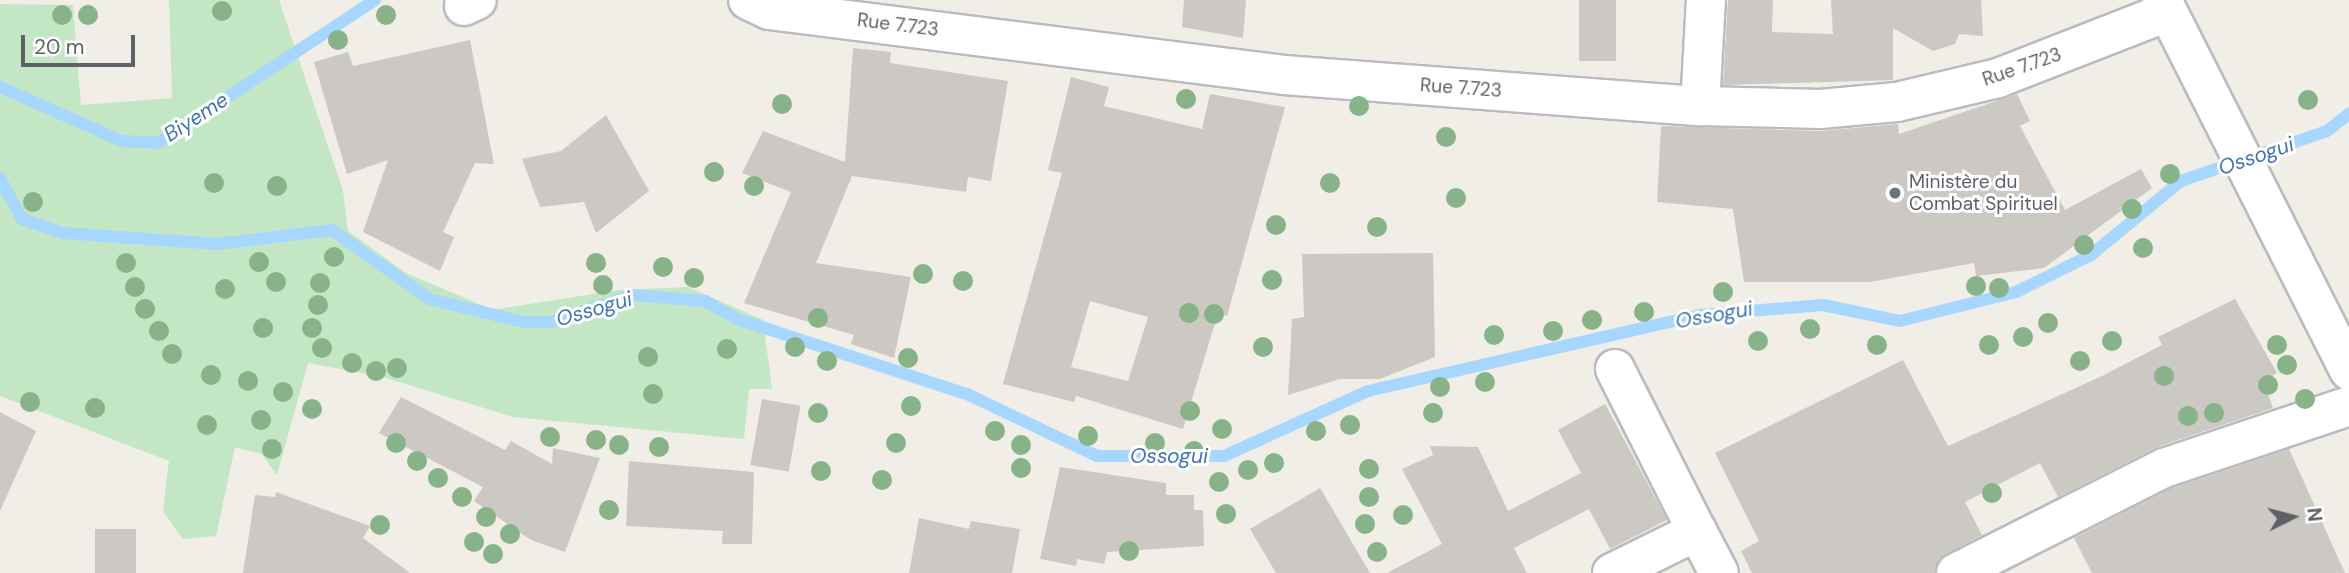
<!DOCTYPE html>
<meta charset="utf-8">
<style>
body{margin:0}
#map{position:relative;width:2349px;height:573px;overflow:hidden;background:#f0eee6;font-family:"DM Sans",sans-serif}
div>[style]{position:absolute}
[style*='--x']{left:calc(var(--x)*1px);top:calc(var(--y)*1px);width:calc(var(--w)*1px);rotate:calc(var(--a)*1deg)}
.green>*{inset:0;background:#c3e7c4}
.stream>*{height:12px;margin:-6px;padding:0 6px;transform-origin:6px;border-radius:6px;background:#a7d6ff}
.building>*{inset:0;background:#ccc8c3;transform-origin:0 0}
.roads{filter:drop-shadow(2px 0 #b9bbc0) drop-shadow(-2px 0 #b9bbc0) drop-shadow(0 2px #b9bbc0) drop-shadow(0 -2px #b9bbc0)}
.street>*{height:38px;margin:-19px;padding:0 19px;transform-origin:19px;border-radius:19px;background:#fff}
.secondary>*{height:38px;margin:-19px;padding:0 19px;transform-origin:19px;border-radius:19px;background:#fff}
.trees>*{width:20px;height:20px;margin:-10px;border-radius:50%;background:#88b287}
.dots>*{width:19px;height:19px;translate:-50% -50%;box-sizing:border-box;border:4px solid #fff;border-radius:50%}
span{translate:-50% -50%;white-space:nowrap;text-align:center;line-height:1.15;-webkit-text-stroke:6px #fff;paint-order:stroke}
.street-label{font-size:19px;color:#5e6167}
.worship-label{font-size:19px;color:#5b616d}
.left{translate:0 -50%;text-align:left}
.water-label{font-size:21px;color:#4275b3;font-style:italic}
.north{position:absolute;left:2258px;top:482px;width:70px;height:70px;-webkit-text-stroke:5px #fff;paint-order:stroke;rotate:84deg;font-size:19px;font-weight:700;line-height:28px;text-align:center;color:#5e6167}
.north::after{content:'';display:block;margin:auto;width:24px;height:32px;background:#5e6167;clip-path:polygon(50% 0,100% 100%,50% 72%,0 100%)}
.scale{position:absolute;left:21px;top:35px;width:114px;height:32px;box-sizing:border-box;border:4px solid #5e6167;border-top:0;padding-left:9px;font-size:21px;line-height:24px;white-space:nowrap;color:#5e6167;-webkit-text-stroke:5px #fff;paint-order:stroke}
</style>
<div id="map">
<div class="green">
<i style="clip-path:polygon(169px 0,279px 0,343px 191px,348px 231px,406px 273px,493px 310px,618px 290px,688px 287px,763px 320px,772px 389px,749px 389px,744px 439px,513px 417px,383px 377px,308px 363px,277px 475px,261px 454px,235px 447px,216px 536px,183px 539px,163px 511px,169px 461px,0 396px,0 4px,73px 5px,81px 105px,172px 98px)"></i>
</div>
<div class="stream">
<i style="--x:0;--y:87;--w:133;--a:23.9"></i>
<i style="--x:122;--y:141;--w:36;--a:3"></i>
<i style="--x:158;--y:143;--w:260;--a:-33.4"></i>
<i style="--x:0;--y:178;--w:47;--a:61.8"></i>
<i style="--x:22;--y:219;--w:43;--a:18.9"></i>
<i style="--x:63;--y:233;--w:154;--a:4.1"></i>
<i style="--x:217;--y:244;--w:116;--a:-6.9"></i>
<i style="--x:332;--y:230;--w:119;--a:35.4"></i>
<i style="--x:429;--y:299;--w:97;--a:13.7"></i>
<i style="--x:523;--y:322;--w:27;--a:0"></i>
<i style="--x:550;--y:322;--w:86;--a:-18.2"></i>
<i style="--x:632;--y:295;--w:73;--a:4.7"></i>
<i style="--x:705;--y:301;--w:37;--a:29"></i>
<i style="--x:737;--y:319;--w:242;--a:18.1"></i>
<i style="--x:967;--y:394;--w:144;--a:25.5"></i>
<i style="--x:1097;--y:456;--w:127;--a:0"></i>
<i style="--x:1224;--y:456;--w:158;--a:-24.3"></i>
<i style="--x:1368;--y:391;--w:342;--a:-12.9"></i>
<i style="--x:1701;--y:315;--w:122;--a:-4.7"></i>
<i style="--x:1823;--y:305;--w:79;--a:11.7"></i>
<i style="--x:1900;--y:321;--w:120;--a:-14"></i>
<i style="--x:2016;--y:292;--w:84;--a:-26.3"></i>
<i style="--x:2091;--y:255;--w:117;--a:-39.4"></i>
<i style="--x:2181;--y:181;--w:154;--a:-18.9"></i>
<i style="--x:2327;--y:131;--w:28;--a:-38"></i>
</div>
<div class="building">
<i style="clip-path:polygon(1184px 0,1246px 0,1243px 38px,1182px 27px)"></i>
<i style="left:1579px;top:0;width:37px;height:61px"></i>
<i style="clip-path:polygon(1728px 0,1773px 0,1772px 32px,1833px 34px,1831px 0,1981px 0,1983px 36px,1959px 34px,1955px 44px,1933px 51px,1893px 28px,1893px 80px,1723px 85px)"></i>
<i style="clip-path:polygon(470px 40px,494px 164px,475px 163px,443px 232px,454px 237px,440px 271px,363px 232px,388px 160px,347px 174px,314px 62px,348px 52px,353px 66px)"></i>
<i style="clip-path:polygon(853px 48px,891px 52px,890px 63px,1008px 81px,991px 181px,968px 177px,966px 192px,852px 176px,816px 263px,911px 277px,894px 358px,851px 344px,854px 335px,744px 303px,791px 192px,742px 173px,763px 131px,845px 162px)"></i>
<i style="clip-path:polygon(evenodd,1071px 77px,1109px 87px,1104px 106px,1202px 129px,1210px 94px,1285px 107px,1227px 316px,1218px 313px,1183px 429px,1076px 396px,1074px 402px,1003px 384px,1062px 173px,1048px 170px,1071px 77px,1090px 301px,1148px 317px,1128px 381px,1071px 367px,1090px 301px)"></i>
<i style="clip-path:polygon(2017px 94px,2030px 121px,2020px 126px,2065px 210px,2141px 169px,2152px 188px,2044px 268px,1976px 276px,1974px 263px,1870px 282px,1744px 282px,1733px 209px,1657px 202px,1661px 126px,1820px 131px,1898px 124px,1899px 134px)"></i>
<i style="clip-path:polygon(606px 115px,649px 191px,596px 233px,584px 202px,540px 207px,522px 159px,561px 151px)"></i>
<i style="clip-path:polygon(1433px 253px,1435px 357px,1380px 379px,1340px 379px,1288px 395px,1292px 319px,1304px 317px,1302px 254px)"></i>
<i style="clip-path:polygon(2235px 299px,2277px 373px,2263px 381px,2273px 408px,2157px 447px,2058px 497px,2040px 463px,1965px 502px,1982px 535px,1946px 554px,1934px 573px,1752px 573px,1741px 551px,1759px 541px,1715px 453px,1903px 360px,1948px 446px,2102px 376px,2162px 345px,2158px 337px)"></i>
<i style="clip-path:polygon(401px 397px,505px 450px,511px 441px,552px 464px,553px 448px,600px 458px,565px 552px,531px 540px,474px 501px,483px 487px,379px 433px)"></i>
<i style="left:762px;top:399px;width:39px;height:67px;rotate:10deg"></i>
<i style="clip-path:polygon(1605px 404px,1667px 520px,1610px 549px,1589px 509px,1514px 548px,1527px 573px,1387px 573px,1442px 544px,1402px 469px,1433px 455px,1430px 446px,1478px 447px,1508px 511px,1581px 473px,1558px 430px)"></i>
<i style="clip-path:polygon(0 412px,36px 431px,0 511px)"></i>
<i style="clip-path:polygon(2289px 449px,2345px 573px,2092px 573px,2074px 538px,2172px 488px)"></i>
<i style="clip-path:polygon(629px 461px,754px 472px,752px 544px,722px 544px,723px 531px,626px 526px)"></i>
<i style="clip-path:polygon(1060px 467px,1166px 483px,1166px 495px,1194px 495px,1194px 510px,1203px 510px,1204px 546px,1107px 552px,1104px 564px,1077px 559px,1076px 566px,1040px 559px)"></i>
<i style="clip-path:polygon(1320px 488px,1370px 573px,1276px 573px,1250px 529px)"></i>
<i style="clip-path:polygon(276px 492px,370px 526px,363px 538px,410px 573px,243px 573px,255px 495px,275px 497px)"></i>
<i style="clip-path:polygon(919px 518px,969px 529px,971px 521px,1020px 529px,1012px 573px,909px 573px)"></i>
<i style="left:95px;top:529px;width:41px;height:44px"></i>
</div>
<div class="roads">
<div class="street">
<i style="--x:748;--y:0;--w:23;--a:25"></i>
<i style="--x:769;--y:10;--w:519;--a:7.19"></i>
<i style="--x:1284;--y:75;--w:417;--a:4.3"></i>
<i style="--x:1700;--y:106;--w:120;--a:1.4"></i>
<i style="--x:1820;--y:109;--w:77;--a:-5.2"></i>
<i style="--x:1897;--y:102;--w:104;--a:-13.4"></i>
<i style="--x:1998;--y:78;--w:179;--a:-21.3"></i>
<i style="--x:464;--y:6;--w:14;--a:-25"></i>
<i style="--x:1700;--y:106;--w:106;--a:-86.8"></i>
<i style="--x:1615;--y:369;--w:182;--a:63.2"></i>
<i style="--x:1612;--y:573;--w:95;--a:-26.3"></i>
<i style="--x:1697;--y:531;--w:47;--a:62.4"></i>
<i style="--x:1956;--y:573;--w:233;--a:-26.8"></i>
<i style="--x:2164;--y:468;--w:195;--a:-18.5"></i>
</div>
<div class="secondary">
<i style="--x:2162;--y:0;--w:415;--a:63.2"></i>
</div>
</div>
<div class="trees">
<i style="left:222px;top:11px"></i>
<i style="left:62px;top:15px"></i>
<i style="left:88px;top:15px"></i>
<i style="left:386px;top:15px"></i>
<i style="left:338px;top:40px"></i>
<i style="left:1186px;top:99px"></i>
<i style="left:2308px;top:100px"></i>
<i style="left:782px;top:104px"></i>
<i style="left:1359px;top:106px"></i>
<i style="left:1446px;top:137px"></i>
<i style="left:714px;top:172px"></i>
<i style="left:2170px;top:174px"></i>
<i style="left:214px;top:183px"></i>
<i style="left:1330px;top:183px"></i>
<i style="left:277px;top:186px"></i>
<i style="left:754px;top:186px"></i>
<i style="left:1456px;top:198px"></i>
<i style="left:33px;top:202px"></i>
<i style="left:2132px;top:209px"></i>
<i style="left:1276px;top:225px"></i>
<i style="left:1377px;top:227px"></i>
<i style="left:2084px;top:245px"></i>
<i style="left:2143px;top:248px"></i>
<i style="left:334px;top:257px"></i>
<i style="left:259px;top:262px"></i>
<i style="left:126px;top:263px"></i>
<i style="left:596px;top:263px"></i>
<i style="left:663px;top:267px"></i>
<i style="left:923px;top:274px"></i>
<i style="left:694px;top:278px"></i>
<i style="left:1272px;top:280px"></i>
<i style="left:963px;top:281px"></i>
<i style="left:276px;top:282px"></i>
<i style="left:320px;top:283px"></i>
<i style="left:603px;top:285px"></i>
<i style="left:1976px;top:286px"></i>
<i style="left:135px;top:287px"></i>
<i style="left:1999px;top:288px"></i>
<i style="left:225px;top:289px"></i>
<i style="left:1723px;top:292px"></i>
<i style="left:318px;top:305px"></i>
<i style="left:145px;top:309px"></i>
<i style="left:1644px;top:312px"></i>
<i style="left:1189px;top:313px"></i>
<i style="left:1214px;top:314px"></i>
<i style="left:818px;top:318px"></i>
<i style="left:1592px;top:320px"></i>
<i style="left:2048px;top:323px"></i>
<i style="left:263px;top:328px"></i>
<i style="left:312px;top:328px"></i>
<i style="left:1810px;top:329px"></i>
<i style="left:159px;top:331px"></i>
<i style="left:1553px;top:331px"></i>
<i style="left:1494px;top:335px"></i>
<i style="left:2023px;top:337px"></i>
<i style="left:1758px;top:341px"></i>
<i style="left:2112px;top:341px"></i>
<i style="left:1877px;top:345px"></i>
<i style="left:1989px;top:345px"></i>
<i style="left:2277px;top:345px"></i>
<i style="left:795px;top:347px"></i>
<i style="left:1263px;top:347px"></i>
<i style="left:322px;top:348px"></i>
<i style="left:727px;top:349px"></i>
<i style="left:172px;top:354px"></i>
<i style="left:648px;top:357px"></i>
<i style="left:908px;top:358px"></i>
<i style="left:827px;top:361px"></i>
<i style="left:2080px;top:361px"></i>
<i style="left:352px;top:363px"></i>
<i style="left:2287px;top:365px"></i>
<i style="left:397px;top:368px"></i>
<i style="left:376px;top:371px"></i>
<i style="left:211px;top:375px"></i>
<i style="left:2164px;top:376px"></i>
<i style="left:248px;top:381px"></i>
<i style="left:1485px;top:382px"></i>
<i style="left:2268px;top:385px"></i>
<i style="left:1440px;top:387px"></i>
<i style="left:283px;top:392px"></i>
<i style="left:653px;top:394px"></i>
<i style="left:2305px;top:399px"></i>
<i style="left:30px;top:402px"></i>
<i style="left:911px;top:406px"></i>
<i style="left:95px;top:408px"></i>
<i style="left:312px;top:409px"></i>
<i style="left:1190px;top:411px"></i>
<i style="left:818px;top:413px"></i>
<i style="left:1433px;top:413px"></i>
<i style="left:2214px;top:413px"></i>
<i style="left:2188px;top:416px"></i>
<i style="left:261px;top:420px"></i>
<i style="left:207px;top:425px"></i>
<i style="left:1350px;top:425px"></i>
<i style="left:1222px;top:429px"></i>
<i style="left:995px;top:431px"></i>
<i style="left:1316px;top:431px"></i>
<i style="left:1088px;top:436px"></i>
<i style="left:550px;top:437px"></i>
<i style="left:596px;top:440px"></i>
<i style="left:396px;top:443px"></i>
<i style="left:896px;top:443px"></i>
<i style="left:1155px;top:443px"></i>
<i style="left:619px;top:445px"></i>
<i style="left:1021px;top:445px"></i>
<i style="left:659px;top:447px"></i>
<i style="left:272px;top:449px"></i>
<i style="left:1194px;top:451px"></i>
<i style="left:417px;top:461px"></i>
<i style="left:1274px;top:463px"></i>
<i style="left:1021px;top:468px"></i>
<i style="left:1369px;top:469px"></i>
<i style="left:1248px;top:470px"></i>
<i style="left:821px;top:471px"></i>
<i style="left:438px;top:478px"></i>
<i style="left:882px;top:480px"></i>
<i style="left:1219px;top:482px"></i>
<i style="left:1992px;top:493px"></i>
<i style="left:462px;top:497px"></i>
<i style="left:1369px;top:497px"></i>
<i style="left:609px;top:510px"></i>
<i style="left:1226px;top:514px"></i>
<i style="left:1403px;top:515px"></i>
<i style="left:486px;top:517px"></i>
<i style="left:1365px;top:524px"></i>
<i style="left:380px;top:525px"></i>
<i style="left:510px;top:534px"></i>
<i style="left:474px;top:542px"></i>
<i style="left:1129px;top:551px"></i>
<i style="left:1377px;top:552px"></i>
<i style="left:493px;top:554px"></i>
</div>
<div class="dots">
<i style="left:1895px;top:193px;background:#6b7280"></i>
</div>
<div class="street-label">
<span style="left:898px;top:25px;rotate:7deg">Rue 7.723</span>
<span style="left:2022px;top:67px;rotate:-19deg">Rue 7.723</span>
<span style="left:1461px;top:88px;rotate:4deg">Rue 7.723</span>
</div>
<div class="worship-label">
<span class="left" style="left:1909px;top:193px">Ministère du<br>Combat Spirituel</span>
</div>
<div class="water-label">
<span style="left:196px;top:117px;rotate:-33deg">Biyeme</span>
<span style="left:2256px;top:156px;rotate:-19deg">Ossogui</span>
<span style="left:594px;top:309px;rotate:-16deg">Ossogui</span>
<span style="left:1714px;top:315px;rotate:-10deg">Ossogui</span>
<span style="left:1169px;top:456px">Ossogui</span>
</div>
<div class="north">N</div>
<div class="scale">20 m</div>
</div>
